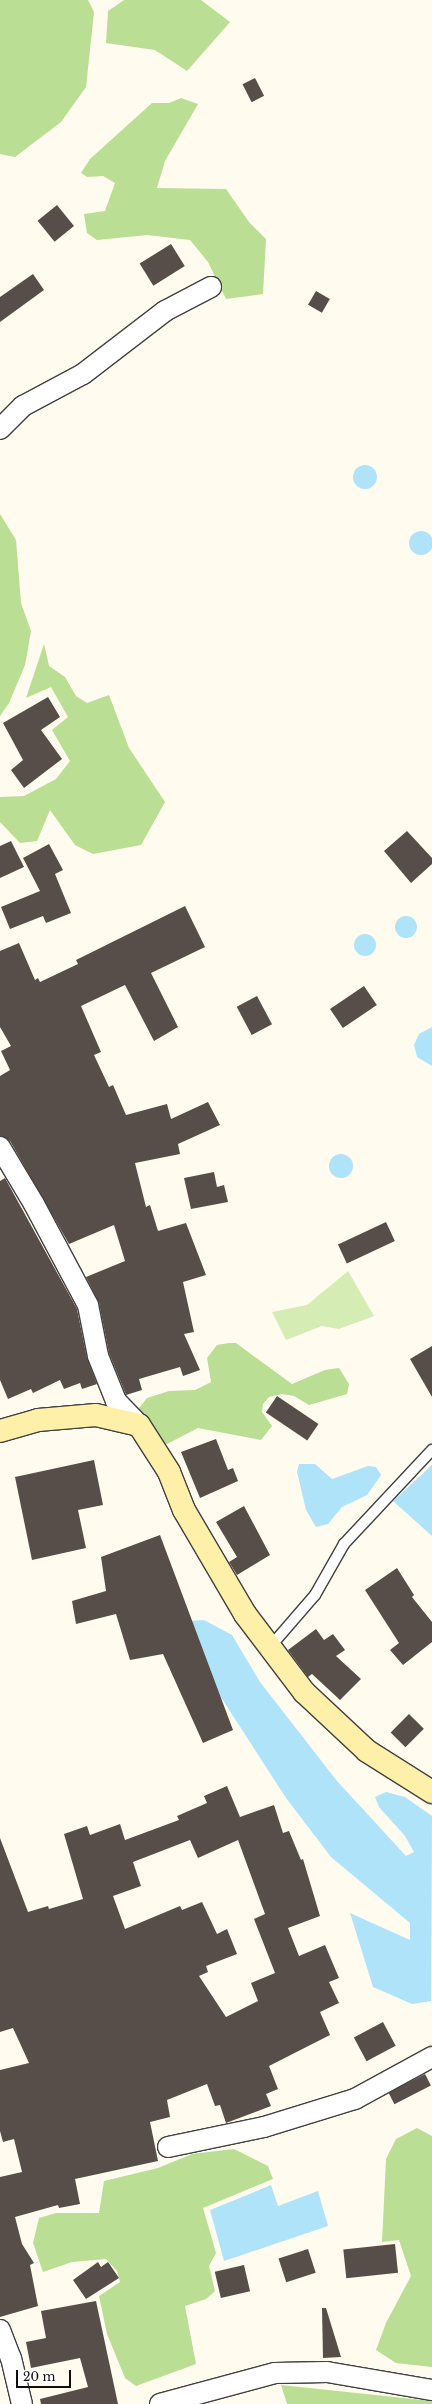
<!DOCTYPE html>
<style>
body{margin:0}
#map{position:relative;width:432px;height:2404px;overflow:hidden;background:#fffbee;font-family:"Libre Baskerville",serif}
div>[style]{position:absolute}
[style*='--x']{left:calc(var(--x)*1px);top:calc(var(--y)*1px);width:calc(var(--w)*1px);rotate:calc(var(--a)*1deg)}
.green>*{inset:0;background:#d5ecb5}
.forest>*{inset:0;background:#bade93}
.water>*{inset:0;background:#afe3fa}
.round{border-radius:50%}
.building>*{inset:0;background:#574e49;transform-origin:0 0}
.roads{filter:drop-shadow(1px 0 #414141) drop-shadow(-1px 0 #414141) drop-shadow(0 1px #414141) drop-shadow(0 -1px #414141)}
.lane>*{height:10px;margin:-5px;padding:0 5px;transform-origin:5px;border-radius:5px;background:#fff}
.street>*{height:20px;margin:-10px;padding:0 10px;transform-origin:10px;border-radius:10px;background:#fff}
.secondary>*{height:22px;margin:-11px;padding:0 11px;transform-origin:11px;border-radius:11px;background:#fff0a9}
span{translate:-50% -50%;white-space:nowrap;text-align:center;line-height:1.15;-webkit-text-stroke:4px #fff;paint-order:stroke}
.scale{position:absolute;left:16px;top:2370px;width:55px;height:18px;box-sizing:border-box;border:2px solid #0e0e0e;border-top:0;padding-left:5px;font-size:12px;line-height:14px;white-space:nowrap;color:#0e0e0e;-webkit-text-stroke:3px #fff;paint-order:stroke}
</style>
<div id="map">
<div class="green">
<i style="clip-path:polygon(348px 1271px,374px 1316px,339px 1329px,322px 1326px,286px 1340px,272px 1312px,307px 1305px)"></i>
</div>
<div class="forest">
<i style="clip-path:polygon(0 0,88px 0,94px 12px,86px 87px,61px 122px,15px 157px,0 154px)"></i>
<i style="clip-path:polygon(124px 0,201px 0,230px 22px,187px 71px,155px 50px,106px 43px,108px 11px)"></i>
<i style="clip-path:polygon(181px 98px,198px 104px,165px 161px,157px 188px,226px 189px,249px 222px,266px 239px,263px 294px,226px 299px,208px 262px,190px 240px,147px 235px,97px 240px,87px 233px,84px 214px,105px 211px,115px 183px,103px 176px,87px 177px,81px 173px,90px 159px,152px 103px,169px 103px)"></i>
<i style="clip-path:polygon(0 514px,16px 540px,21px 603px,31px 631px,25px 665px,9px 703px,0 716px)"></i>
<i style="clip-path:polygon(44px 644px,49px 666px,65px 677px,76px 696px,87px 703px,109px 695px,129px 748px,165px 802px,141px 845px,93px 854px,75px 845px,50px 810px,37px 841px,20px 843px,0 822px,0 797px,24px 796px,56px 779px,70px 761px,52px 730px,68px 717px,51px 687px,26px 698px)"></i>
<i style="clip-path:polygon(229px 1343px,236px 1343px,292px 1384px,325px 1370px,339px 1368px,349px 1384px,347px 1394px,309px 1405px,294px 1396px,282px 1394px,269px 1397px,263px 1404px,262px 1412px,272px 1426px,261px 1440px,198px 1428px,167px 1444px,160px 1443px,139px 1408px,147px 1398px,169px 1391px,195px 1390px,211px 1382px,207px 1358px,217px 1345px)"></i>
<i style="clip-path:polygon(417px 2128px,432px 2136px,432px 2367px,396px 2363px,376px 2350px,386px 2323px,411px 2276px,399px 2240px,382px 2242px,386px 2159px,396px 2139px)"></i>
<i style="clip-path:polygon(234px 2149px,268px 2166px,273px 2179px,203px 2208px,216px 2253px,209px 2266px,215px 2291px,206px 2299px,185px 2306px,196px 2364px,136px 2386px,125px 2378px,107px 2334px,99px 2296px,120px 2282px,117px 2271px,106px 2259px,72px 2262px,43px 2272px,33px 2243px,39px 2218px,56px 2213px,99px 2213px,104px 2181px,158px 2168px,192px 2154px)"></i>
<i style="clip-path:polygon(281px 2385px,432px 2401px,432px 2404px,287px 2404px)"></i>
</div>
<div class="water">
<i class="round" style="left:353px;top:465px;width:24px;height:24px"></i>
<i class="round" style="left:409px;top:531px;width:24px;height:24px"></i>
<i class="round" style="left:395px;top:916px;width:22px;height:22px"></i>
<i class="round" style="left:354px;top:934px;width:22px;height:22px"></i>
<i style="clip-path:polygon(432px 1027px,432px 1066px,417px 1057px,414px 1045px,419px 1034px)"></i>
<i class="round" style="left:329px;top:1154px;width:24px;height:24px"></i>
<i style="clip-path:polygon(299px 1464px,315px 1464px,332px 1479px,368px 1466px,376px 1467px,381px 1475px,367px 1495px,342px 1507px,328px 1524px,316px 1527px,306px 1510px,297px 1472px)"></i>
<i style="clip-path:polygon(432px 1465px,432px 1536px,393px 1501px)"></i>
<i style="clip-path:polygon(204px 1620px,232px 1635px,260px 1682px,337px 1781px,406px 1856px,414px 1852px,405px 1836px,379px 1807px,375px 1797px,386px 1792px,405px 1797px,432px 1816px,431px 2001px,412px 2004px,373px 1987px,350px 1913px,410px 1940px,410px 1923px,331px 1857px,286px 1798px,184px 1640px,187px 1621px)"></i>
<i style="clip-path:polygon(271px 2185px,278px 2206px,318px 2191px,328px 2226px,224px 2261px,210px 2210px)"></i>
</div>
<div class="building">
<i style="left:255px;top:78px;width:20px;height:14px;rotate:63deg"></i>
<i style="left:57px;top:205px;width:27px;height:25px;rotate:51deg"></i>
<i style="left:171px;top:244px;width:26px;height:37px;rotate:58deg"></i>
<i style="clip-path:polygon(33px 274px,44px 290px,0 322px,0 297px)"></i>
<i style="left:316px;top:291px;width:16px;height:16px;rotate:30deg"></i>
<i style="clip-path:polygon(48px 697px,60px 717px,41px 730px,62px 759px,24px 788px,11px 770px,23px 760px,3px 723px)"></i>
<i style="clip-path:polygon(407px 831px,432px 858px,432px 864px,411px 883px,384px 851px)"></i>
<i style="clip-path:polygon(11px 841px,24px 867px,0 878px,0 846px)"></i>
<i style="clip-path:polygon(49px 844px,63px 870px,55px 874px,71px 913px,46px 923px,43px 916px,10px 929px,1px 907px,40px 891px,23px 858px)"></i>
<i style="clip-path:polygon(185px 906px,205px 947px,151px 973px,178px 1027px,154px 1041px,125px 985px,81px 1006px,101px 1052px,94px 1055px,109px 1087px,113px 1085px,126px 1115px,167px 1104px,171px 1119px,208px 1102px,220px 1125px,178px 1144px,180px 1154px,135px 1163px,146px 1207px,150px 1205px,158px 1231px,186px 1223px,206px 1275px,183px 1282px,194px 1332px,184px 1334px,200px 1370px,183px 1376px,180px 1367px,139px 1379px,142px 1390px,126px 1395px,109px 1353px,99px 1303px,86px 1277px,125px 1261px,114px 1225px,69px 1244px,10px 1141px,0 1136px,0 1076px,10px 1070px,1px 1051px,11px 1046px,0 1027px,0 951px,19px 943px,35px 980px,38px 978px,40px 982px,78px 964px,76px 960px)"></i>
<i style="left:364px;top:986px;width:23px;height:41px;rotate:56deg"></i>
<i style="left:257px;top:996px;width:32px;height:23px;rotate:62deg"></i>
<i style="clip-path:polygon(214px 1172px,217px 1187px,224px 1185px,228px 1202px,191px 1209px,184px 1178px)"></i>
<i style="clip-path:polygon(5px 1178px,77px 1309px,87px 1358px,97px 1384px,82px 1389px,80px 1383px,64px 1389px,60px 1380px,33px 1393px,31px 1389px,8px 1399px,0 1380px,0 1181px)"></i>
<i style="left:386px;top:1222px;width:21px;height:53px;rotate:65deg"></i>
<i style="clip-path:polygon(432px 1346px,432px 1397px,410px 1359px)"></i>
<i style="left:277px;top:1396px;width:50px;height:20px;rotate:34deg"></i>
<i style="clip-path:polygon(216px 1439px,228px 1470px,233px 1468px,238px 1481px,200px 1498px,181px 1452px)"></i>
<i style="clip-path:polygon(94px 1460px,103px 1505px,78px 1510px,86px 1548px,32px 1560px,15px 1477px)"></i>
<i style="clip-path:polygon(244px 1506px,270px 1555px,237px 1575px,229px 1562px,237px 1557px,216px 1522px)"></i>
<i style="clip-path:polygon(160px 1535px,233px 1730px,203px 1743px,163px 1654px,130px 1660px,116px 1614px,76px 1624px,72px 1601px,106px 1591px,101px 1557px)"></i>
<i style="clip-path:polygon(397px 1568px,414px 1595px,412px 1597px,432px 1622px,432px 1642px,403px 1665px,390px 1650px,399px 1643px,365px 1590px)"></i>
<i style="clip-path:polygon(316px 1629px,324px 1640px,333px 1634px,345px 1650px,336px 1656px,361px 1679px,340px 1700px,312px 1674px,308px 1677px,288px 1650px)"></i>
<i style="left:409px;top:1714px;width:21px;height:26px;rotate:45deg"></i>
<i style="clip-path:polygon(evenodd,227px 1786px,240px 1817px,274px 1805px,283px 1833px,289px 1831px,301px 1860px,303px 1859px,320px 1916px,288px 1928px,299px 1956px,325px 1945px,339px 1978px,329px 1982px,339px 2003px,320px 2012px,330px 2035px,269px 2066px,278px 2089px,266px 2094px,271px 2106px,226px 2123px,220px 2105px,215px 2106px,207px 2084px,167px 2100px,170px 2117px,150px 2122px,158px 2161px,75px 2179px,80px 2204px,59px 2208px,58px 2205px,15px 2217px,22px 2244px,34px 2263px,30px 2265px,38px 2306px,0 2317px,0 2177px,22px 2172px,14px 2139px,3px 2142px,0 2131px,0 2070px,29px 2063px,13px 2028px,0 2032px,0 1838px,28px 1912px,48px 1906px,49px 1909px,83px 1899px,64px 1834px,87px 1826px,90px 1835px,120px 1824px,125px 1840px,179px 1820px,177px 1816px,207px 1803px,204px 1796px,227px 1786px,190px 1840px,198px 1858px,238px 1840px,265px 1914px,254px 1919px,275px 1973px,251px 1983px,258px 2001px,226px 2017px,199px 1976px,208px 1972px,206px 1966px,237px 1954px,227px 1929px,217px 1934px,202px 1902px,182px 1910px,180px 1906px,125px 1929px,113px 1896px,141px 1886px,133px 1862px,190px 1840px)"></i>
<i style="left:383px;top:2022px;width:27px;height:33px;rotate:62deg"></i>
<i style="left:425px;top:2074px;width:13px;height:41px;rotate:63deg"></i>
<i style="left:395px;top:2244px;width:29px;height:52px;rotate:84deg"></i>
<i style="left:308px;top:2249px;width:25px;height:31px;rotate:72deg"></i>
<i style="clip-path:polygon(98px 2262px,101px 2267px,108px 2262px,119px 2278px,86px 2299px,73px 2280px)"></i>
<i style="left:244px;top:2265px;width:27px;height:30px;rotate:77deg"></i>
<i style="clip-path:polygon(96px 2301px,118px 2404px,41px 2404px,40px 2399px,88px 2387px,80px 2358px,31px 2368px,26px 2342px,46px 2338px,41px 2311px)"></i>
<i style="clip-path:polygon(322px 2308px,326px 2308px,341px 2357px,323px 2358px)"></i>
</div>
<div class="roads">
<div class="lane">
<i style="--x:270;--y:1647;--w:69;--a:-49.1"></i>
<i style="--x:315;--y:1595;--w:59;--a:-60.4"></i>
<i style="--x:344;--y:1544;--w:129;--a:-46.9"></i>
</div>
<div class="street">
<i style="--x:0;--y:429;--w:33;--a:-45"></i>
<i style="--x:23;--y:406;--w:68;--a:-28.1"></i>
<i style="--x:83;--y:374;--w:103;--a:-37.5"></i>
<i style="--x:165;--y:311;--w:52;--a:-27.6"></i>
<i style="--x:0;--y:1147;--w:66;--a:59.2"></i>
<i style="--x:34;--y:1204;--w:115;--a:61.9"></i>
<i style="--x:88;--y:1305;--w:52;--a:78.9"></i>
<i style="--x:98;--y:1356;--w:48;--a:68.2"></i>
<i style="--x:116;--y:1401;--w:33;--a:46"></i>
<i style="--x:168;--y:2147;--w:98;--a:-11.8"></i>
<i style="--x:264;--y:2127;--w:95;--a:-17.1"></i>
<i style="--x:355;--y:2099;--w:88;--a:-28.6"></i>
<i style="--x:0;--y:2330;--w:30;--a:69"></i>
<i style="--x:11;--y:2358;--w:47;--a:76.6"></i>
<i style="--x:160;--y:2404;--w:119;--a:-15.1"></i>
<i style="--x:275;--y:2373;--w:52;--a:-1.1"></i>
<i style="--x:327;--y:2372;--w:107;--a:9.7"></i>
</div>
<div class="secondary">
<i style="--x:0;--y:1431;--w:40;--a:-16"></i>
<i style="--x:38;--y:1420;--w:58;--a:-4.9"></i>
<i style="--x:96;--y:1415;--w:44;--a:13.1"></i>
<i style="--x:139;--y:1425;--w:56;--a:57.4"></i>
<i style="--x:169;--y:1472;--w:41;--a:68.5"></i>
<i style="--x:184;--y:1510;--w:121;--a:59.6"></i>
<i style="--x:245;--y:1614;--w:98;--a:52.9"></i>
<i style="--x:304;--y:1692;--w:86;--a:43.1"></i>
<i style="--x:367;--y:1751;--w:77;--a:32.2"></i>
</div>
</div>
<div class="scale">20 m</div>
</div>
